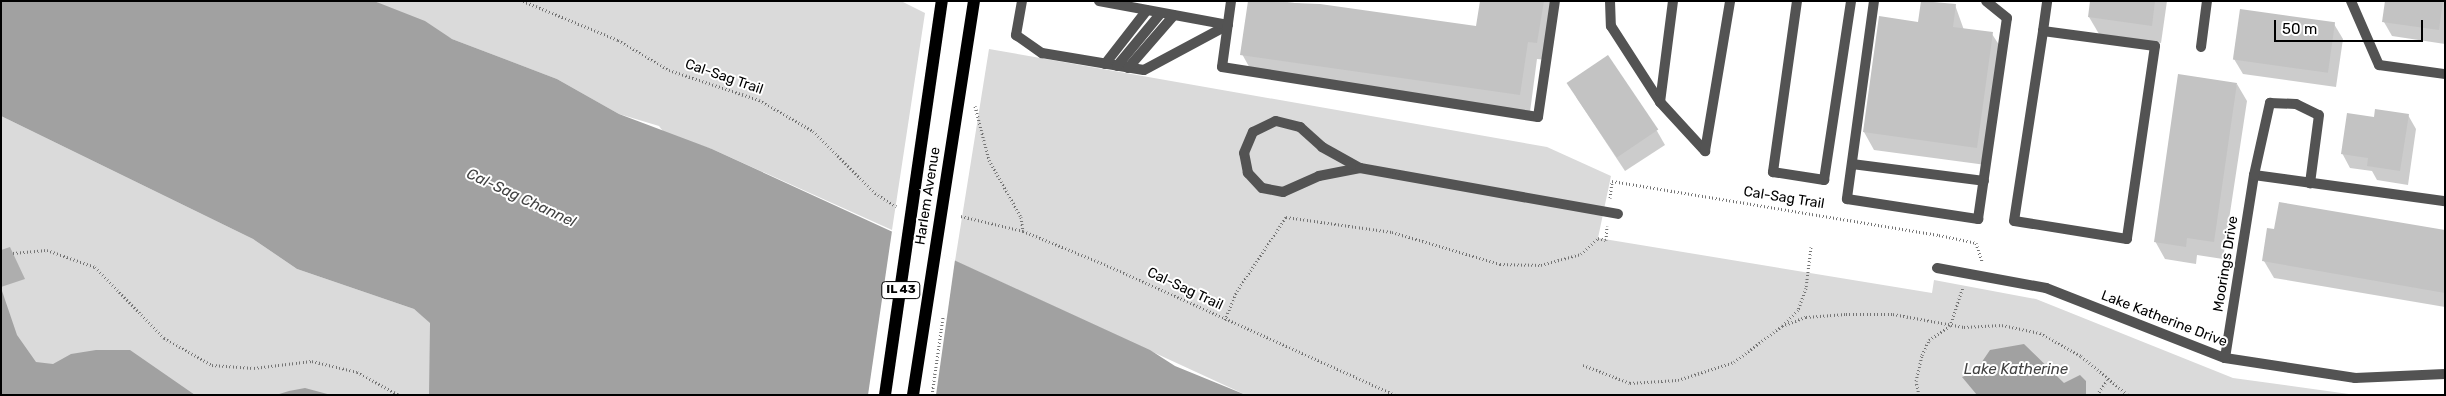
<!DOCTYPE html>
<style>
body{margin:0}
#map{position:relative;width:2446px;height:396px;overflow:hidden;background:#fff;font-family:Rubik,sans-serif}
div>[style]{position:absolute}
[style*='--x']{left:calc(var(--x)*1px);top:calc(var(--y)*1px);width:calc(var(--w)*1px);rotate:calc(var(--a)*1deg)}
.green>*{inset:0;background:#dadada}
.water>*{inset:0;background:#a1a1a1}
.pier>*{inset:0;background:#fff}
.shadow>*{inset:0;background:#0003}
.building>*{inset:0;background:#c3c3c3;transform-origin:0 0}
.path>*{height:3px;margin-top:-1.5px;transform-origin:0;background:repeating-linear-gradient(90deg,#757575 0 1px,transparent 0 3.5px)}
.lane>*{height:10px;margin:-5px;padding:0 5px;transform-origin:5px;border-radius:5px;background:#535353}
.street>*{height:10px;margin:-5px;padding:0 5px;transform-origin:5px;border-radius:5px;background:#535353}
.primary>*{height:12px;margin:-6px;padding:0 6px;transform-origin:6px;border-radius:6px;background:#000}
span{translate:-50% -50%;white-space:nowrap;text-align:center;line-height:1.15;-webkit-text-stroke:4px #fff;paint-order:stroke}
.shield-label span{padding:1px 4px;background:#fff;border:1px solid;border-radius:4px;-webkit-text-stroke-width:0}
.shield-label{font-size:12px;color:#000;font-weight:700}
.street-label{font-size:14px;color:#000}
.water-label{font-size:15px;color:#424242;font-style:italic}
.frame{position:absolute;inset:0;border:2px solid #000;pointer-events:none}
.scale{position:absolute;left:2274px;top:20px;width:149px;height:22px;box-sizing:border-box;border:2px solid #000;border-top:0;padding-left:6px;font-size:15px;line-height:18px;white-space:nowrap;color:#000;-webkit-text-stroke:4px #fff;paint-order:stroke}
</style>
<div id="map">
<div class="green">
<i style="clip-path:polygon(374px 1px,901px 1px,925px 13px,892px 230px,712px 149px,665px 134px,659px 126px,619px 114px,557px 79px,452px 39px)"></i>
<i style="clip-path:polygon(989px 49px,1547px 147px,1611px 176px,1598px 238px,1932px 293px,1934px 280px,2036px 299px,2233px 378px,2356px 395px,2445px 395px,1246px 395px,955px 261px)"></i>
<i style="clip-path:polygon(1px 116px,253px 239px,297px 269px,414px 309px,430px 322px,431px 373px,467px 395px,1px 395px)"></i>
</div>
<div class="water">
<i style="clip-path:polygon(1px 1px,374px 1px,425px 21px,452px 39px,557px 79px,619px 114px,712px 149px,1150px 350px,1175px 366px,1246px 395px,429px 395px,430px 323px,414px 309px,297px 269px,253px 239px,1px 116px)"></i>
<i style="clip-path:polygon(1px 288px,17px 335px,36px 362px,53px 364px,71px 354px,96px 350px,130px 350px,195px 395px,1px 395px)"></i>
<i style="clip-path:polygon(2024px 344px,2064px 383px,2080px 375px,2086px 381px,2086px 395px,1977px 395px,1962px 377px,1975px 372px,1990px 350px)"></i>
<i style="clip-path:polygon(305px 388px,331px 395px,276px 395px,289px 391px)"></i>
</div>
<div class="pier">
<i style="clip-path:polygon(892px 231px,955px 260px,936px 395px,868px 395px)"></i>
</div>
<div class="shadow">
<i style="clip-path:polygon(1249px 1px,1280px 1px,1477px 28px,1481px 1px,1555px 1px,1547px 60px,1537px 59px,1530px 112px,1252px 72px,1242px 54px)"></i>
<i style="clip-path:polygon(1923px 1px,1955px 5px,1964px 30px,1992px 34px,2003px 51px,1986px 165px,1874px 150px,1864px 132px,1919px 23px)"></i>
<i style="clip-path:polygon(2091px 1px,2167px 1px,2161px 43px,2099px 34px,2089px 17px)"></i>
<i style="clip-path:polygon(2387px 1px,2445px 1px,2445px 44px,2392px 36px,2384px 22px)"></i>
<i style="clip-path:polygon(2334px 24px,2343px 39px,2336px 87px,2243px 74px,2234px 59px)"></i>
<i style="clip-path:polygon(2237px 84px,2247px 101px,2223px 259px,2197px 255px,2196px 264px,2165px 259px,2155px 241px)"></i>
<i style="clip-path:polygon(1576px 97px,1657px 131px,1665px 145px,1625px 171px)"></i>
<i style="clip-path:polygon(2408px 115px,2416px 129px,2408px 185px,2377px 180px,2372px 171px,2350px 168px,2342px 153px,2375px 119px)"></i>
<i style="clip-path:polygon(2445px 230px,2445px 307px,2274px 278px,2264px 261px,2276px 231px)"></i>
<i style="clip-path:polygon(10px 247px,25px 279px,1px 287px,1px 250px)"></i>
</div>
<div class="building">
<i style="clip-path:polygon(1248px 1px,1320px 4px,1476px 26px,1480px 1px,1544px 1px,1537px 43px,1528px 42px,1520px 95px,1240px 55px)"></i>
<i style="clip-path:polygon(1921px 1px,1956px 4px,1953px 27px,1993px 32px,1977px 148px,1863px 132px,1879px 16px,1918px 22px)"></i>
<i style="clip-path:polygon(2090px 1px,2155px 1px,2152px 26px,2088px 17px)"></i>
<i style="clip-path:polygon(2385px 1px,2443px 1px,2439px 30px,2382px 22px)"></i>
<i style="left:2240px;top:9px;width:96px;height:51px;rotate:8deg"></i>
<i style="left:1608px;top:55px;width:90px;height:50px;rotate:56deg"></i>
<i style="clip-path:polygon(2178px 74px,2237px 83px,2214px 242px,2187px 238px,2186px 247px,2154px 242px)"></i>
<i style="clip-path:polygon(2375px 109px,2409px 114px,2400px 171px,2367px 166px,2368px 158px,2341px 154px,2347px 113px,2374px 117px)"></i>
<i style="clip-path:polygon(2279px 202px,2445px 230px,2445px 293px,2262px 261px,2267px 228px,2274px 229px)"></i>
</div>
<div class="path">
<i style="--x:523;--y:1;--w:103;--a:22.3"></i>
<i style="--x:618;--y:40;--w:59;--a:30.5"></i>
<i style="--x:669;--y:70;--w:95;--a:18.4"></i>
<i style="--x:759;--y:100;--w:62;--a:29.9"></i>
<i style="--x:813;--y:131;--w:88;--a:45"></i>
<i style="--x:875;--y:193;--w:25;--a:32"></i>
<i style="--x:975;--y:106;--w:56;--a:75.5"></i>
<i style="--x:989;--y:160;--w:65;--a:60.7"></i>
<i style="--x:1021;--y:217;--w:14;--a:82"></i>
<i style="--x:1610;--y:198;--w:17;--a:-83"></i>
<i style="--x:1612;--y:181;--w:331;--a:9.4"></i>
<i style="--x:1939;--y:235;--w:38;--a:12"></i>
<i style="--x:1976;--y:243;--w:19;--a:72"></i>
<i style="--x:961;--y:216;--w:64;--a:13.6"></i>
<i style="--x:1023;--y:231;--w:87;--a:22.2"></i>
<i style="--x:1104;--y:264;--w:319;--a:24.2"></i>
<i style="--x:1811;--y:247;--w:41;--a:97"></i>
<i style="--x:1806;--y:288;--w:23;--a:110"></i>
<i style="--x:1798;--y:310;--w:23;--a:135"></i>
<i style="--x:1782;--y:326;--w:26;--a:-21"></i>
<i style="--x:1806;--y:317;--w:40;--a:-4.3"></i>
<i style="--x:1846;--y:314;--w:47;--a:0"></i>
<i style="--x:1893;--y:314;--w:72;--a:10.4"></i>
<i style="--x:1964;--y:327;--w:38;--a:-3"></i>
<i style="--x:2002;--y:325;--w:39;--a:12"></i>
<i style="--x:2040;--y:333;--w:47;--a:29.3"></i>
<i style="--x:2081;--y:356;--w:61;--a:39.7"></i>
<i style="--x:13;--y:253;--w:34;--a:-5"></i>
<i style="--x:47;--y:250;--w:51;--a:19.5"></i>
<i style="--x:95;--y:267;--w:99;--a:45.8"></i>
<i style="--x:164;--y:338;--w:55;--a:29.4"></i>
<i style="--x:212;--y:365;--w:42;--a:4.1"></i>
<i style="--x:254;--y:368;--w:58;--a:-6.9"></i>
<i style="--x:312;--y:361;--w:46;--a:13.7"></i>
<i style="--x:357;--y:372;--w:48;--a:28.7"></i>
<i style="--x:1225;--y:320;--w:31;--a:-68"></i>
<i style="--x:1237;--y:291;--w:89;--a:-56.5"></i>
<i style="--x:1286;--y:217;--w:107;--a:8.1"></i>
<i style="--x:1392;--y:232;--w:113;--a:16.5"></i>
<i style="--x:1500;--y:264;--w:41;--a:1.4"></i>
<i style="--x:1541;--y:265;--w:41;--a:-15.4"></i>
<i style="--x:1581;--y:254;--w:23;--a:-43"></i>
<i style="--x:1598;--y:238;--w:8;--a:14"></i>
<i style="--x:1606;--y:240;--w:14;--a:-86"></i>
<i style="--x:1583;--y:365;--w:50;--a:21"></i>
<i style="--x:1630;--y:383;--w:48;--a:-3.6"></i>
<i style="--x:1678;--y:380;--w:59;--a:-17.8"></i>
<i style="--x:1734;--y:362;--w:60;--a:-36.9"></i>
<i style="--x:932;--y:395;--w:79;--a:-82"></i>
<i style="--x:1919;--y:395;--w:14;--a:-102"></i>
<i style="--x:1916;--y:381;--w:27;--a:-77"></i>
<i style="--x:1922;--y:355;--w:17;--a:-65"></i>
<i style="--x:1929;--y:340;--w:25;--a:-34"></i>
<i style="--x:1950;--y:326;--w:41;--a:-71.6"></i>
<i style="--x:2097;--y:395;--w:18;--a:-56"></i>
</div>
<div class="lane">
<i style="--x:1022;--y:1;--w:35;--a:100"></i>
<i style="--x:1016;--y:35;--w:32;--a:35"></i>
<i style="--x:1042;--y:53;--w:103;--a:9.5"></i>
<i style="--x:1144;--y:70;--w:95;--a:-28.2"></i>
<i style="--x:1099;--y:1;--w:131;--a:10.5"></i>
<i style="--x:1610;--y:1;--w:25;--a:88"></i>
<i style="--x:1611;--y:26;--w:90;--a:57.2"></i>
<i style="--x:1673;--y:1;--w:102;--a:97.3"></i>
<i style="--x:1660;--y:102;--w:67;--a:47.4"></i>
<i style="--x:1705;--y:151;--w:152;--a:-80.5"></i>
<i style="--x:1797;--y:1;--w:173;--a:98"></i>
<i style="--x:1773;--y:172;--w:52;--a:8.9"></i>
<i style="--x:1824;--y:180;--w:181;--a:-81.4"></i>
<i style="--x:1874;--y:1;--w:200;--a:97.8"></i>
<i style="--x:1847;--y:199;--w:133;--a:8.7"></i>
<i style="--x:1978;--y:219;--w:203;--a:-81.8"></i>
<i style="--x:2007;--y:18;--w:27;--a:-141"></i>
<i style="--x:2043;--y:31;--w:113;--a:7.6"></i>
<i style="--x:2155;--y:46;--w:195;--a:98.3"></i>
<i style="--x:2127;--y:239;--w:114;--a:-170.9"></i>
<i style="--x:2014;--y:221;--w:192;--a:-81.3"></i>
<i style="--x:2043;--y:31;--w:30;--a:-82"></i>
<i style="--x:1105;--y:64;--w:68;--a:-52.1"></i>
<i style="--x:1117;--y:66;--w:69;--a:-50.3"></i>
<i style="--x:1222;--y:67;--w:320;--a:9"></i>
<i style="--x:1538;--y:117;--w:117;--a:-81.7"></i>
<i style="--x:1128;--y:68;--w:70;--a:-49"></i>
<i style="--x:1852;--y:164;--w:133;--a:7.3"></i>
<i style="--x:1360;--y:168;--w:42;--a:169"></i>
<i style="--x:1319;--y:176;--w:39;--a:156"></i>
<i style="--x:1283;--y:192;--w:21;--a:-169"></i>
<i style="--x:1262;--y:188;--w:21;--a:-133"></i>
<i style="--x:1248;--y:173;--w:20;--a:-101"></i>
<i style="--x:1244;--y:153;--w:23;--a:-67"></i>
<i style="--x:1253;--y:132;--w:25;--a:-26"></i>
<i style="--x:1276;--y:121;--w:25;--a:14"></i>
<i style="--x:1300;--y:127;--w:30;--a:42"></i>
<i style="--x:1322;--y:147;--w:43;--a:28.9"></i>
<i style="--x:1360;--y:168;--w:262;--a:10.1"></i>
</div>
<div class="street">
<i style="--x:2351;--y:1;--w:70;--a:66.4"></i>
<i style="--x:2379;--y:65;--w:67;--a:7.8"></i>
<i style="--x:2201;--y:47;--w:46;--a:-82.6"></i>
<i style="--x:1222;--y:67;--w:67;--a:-82.2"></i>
<i style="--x:2254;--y:175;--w:193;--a:7.8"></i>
<i style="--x:1937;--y:268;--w:111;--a:10.4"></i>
<i style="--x:2046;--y:288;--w:192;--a:21.4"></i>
<i style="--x:2225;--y:358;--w:132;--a:8.7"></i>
<i style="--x:2355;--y:378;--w:90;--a:-2.5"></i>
<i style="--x:2225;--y:358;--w:185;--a:-81"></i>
<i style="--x:2254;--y:175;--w:74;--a:-77.5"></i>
<i style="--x:2270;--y:103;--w:26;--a:2"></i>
<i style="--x:2296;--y:104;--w:25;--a:26"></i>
<i style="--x:2319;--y:115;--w:69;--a:97.5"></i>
</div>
<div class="primary">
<i style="--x:885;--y:395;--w:398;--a:-81.8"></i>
<i style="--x:913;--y:395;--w:399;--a:-81.2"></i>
</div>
<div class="shield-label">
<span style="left:901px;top:290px">IL 43</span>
</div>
<div class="street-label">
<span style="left:724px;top:77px;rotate:19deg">Cal-Sag Trail</span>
<span style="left:928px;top:196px;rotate:-81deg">Harlem Avenue</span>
<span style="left:1784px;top:198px;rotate:9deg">Cal-Sag Trail</span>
<span style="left:2226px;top:264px;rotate:-81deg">Moorings Drive</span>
<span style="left:1185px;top:289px;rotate:25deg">Cal-Sag Trail</span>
<span style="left:2164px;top:319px;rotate:21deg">Lake Katherine Drive</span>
</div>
<div class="water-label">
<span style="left:521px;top:198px;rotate:25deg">Cal-Sag Channel</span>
<span style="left:2016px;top:370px">Lake Katherine</span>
</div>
<div class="frame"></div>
<div class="scale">50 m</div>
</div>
